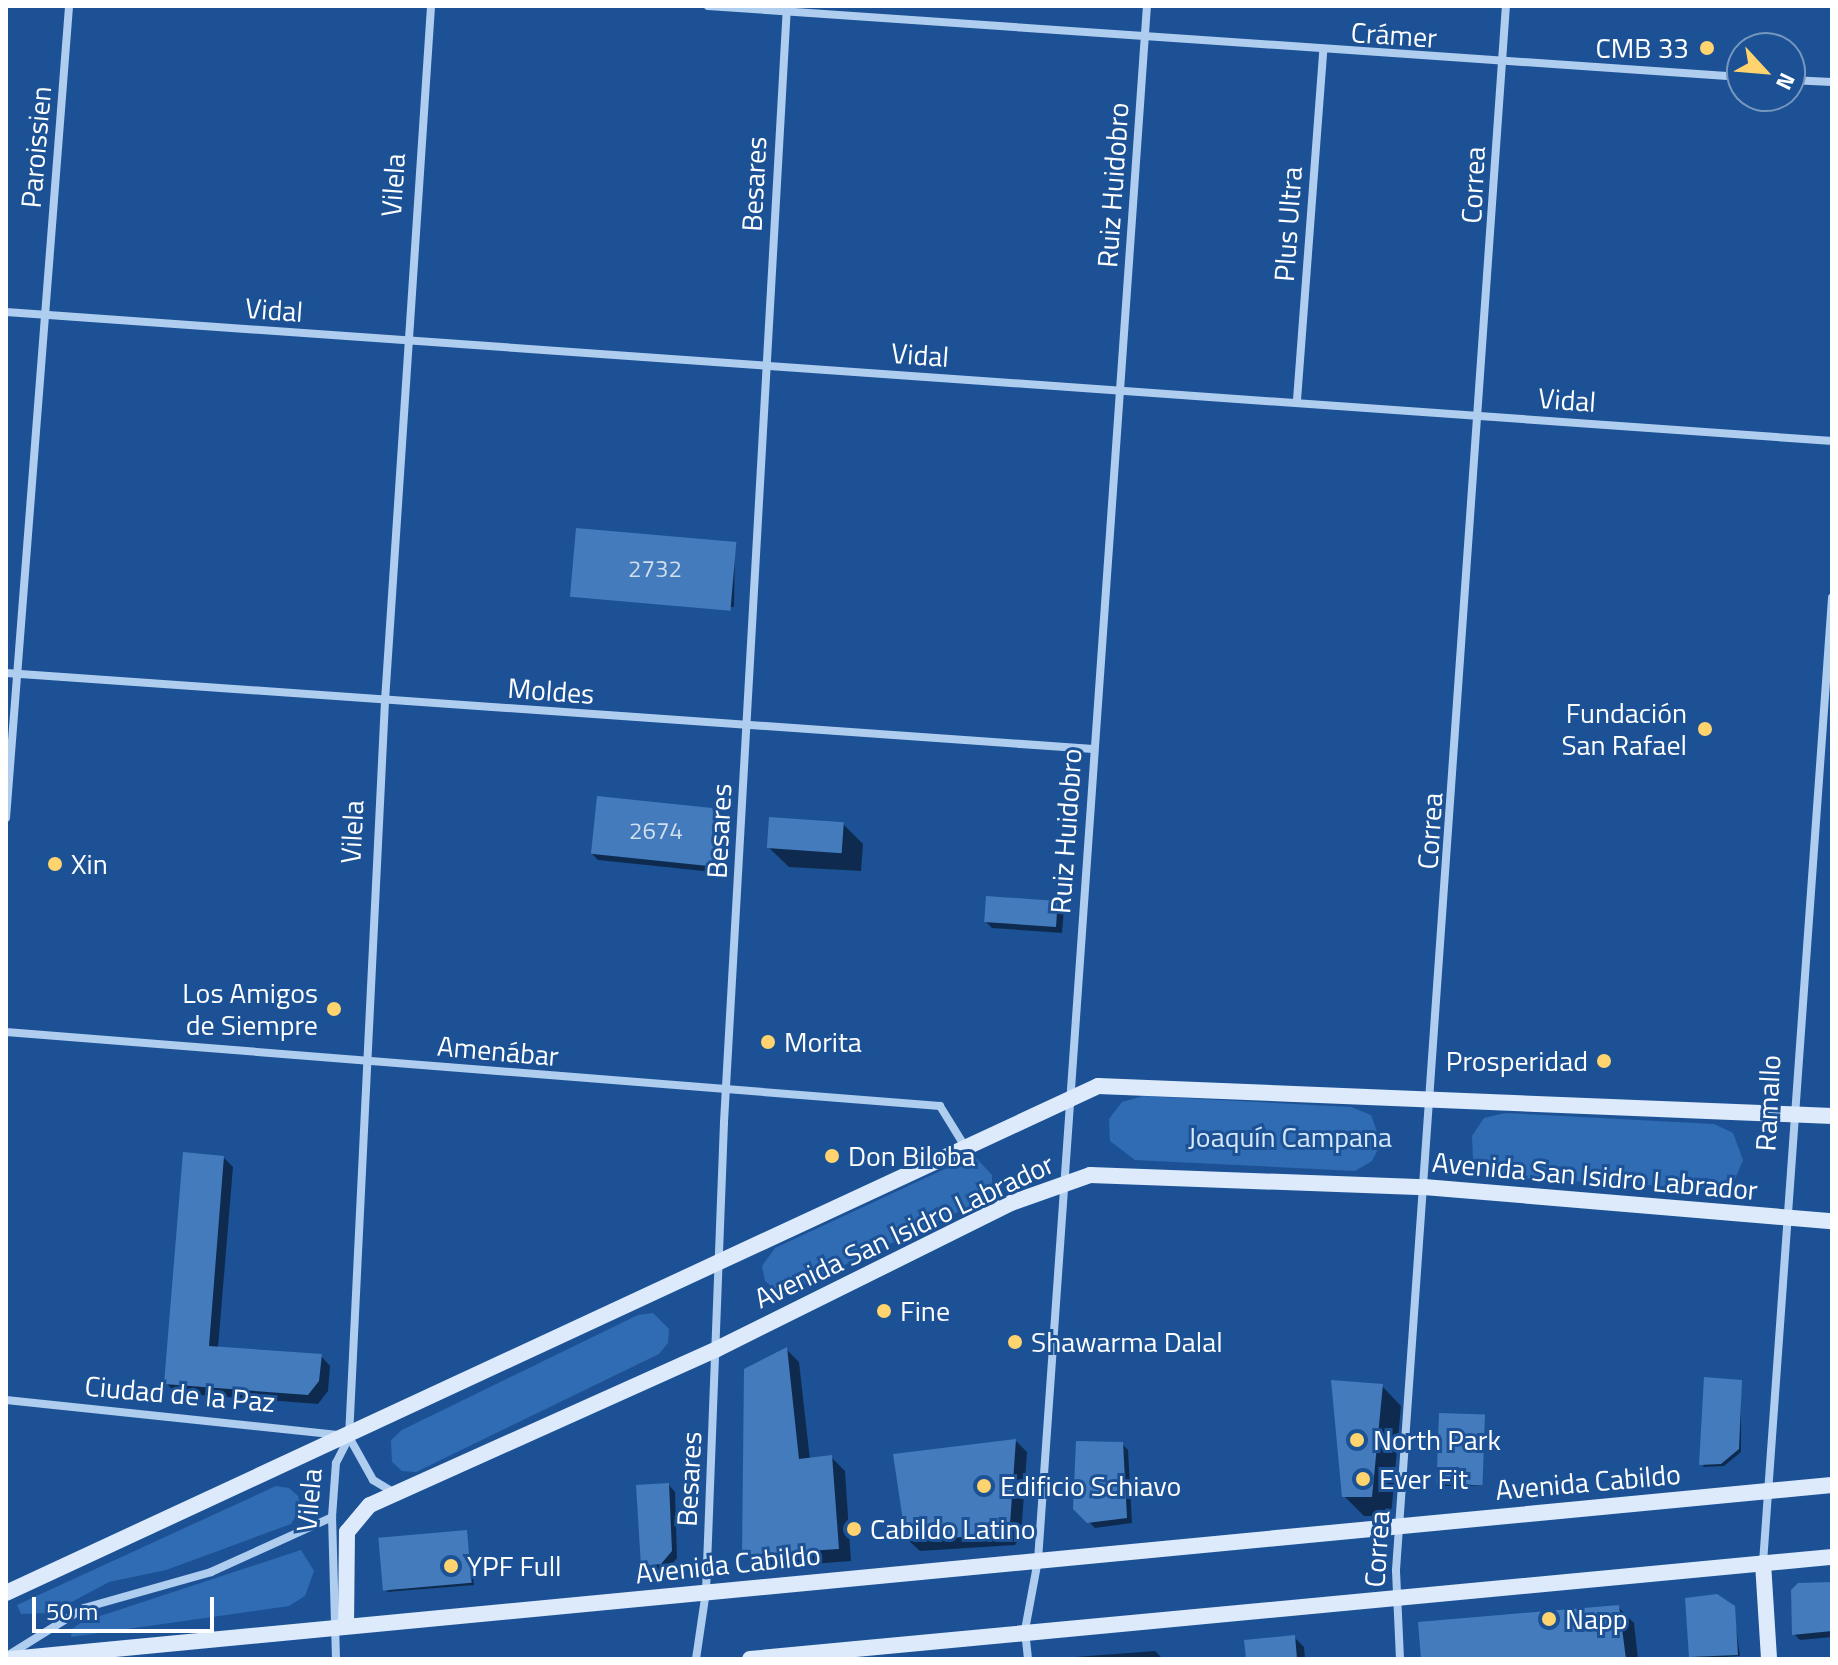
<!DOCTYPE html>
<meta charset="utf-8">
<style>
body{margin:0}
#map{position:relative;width:1838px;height:1665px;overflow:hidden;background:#1c5295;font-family:"Titillium Web",sans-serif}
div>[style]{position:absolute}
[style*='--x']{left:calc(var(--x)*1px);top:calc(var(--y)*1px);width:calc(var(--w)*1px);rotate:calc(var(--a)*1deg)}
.green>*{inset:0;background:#306cb3}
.shadow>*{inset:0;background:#0007}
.building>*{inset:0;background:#447bbc;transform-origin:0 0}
.street>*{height:8px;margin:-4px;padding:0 4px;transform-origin:4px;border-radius:4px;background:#afcdef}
.secondary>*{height:16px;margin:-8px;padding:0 8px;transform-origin:8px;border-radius:8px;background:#dceafb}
.dots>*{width:22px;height:22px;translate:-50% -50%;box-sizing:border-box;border:4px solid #1c5295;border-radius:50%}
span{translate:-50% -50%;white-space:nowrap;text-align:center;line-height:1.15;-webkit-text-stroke:6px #1c5295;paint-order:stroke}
.number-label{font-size:24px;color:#d0deee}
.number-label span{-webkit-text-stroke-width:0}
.street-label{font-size:28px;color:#fff}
.poi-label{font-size:28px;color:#fff}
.right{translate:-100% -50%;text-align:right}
.left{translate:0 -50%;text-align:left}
.park-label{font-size:28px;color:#d5e7fb}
.frame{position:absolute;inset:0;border:8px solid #fff;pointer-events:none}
.north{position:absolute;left:1726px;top:32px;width:80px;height:80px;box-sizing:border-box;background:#1c5295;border:2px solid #7797bf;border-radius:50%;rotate:116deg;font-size:22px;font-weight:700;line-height:32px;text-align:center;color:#fff}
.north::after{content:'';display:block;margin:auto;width:28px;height:36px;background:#ffd36d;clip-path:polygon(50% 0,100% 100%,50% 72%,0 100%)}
.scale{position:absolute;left:32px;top:1597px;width:182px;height:36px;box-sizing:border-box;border:4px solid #fff;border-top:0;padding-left:10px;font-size:24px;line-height:28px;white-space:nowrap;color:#fff;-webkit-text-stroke:6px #1c5295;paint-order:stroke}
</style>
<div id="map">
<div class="green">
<i style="clip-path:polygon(1143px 1096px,1351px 1107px,1371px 1115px,1381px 1143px,1372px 1161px,1355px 1171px,1135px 1160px,1110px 1141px,1109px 1119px,1122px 1102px)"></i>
<i style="clip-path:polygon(1505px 1113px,1714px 1124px,1733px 1133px,1743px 1160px,1735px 1179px,1717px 1189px,1498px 1177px,1473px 1158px,1472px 1136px,1484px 1118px)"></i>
<i style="clip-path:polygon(977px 1159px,992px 1175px,992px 1189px,983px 1200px,790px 1291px,776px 1290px,765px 1281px,762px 1266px,775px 1248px,962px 1161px)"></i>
<i style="clip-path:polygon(653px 1313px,669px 1329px,668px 1343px,659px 1354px,416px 1472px,402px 1471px,392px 1462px,391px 1440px,402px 1430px,638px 1315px)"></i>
<i style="clip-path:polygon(276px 1486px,289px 1488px,298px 1496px,301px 1508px,291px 1524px,166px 1570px,109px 1582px,51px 1613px,21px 1614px,17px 1605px)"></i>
<i style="clip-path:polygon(301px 1550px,314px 1571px,305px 1596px,289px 1606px,71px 1637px,72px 1629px,82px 1622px)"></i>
</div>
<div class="shadow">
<i style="clip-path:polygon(735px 543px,734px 607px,576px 596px)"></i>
<i style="clip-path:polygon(720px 810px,726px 816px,723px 873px,598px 860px,592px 854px)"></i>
<i style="clip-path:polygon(843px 824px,863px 844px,861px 871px,789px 867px,769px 848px)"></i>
<i style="clip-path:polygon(1057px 903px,1064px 909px,1062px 933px,992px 928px,986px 922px)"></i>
<i style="clip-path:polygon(224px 1158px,233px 1167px,218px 1348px,321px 1356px,330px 1366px,328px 1391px,318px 1404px,176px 1393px,166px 1383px)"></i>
<i style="clip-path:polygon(786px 1349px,799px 1362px,810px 1460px,831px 1457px,845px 1471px,851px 1561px,757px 1568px,744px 1554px,746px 1370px)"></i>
<i style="clip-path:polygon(1741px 1382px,1741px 1452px,1724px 1466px,1703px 1467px)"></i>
<i style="clip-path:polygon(1382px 1386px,1401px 1406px,1391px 1516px,1364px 1516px,1344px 1496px)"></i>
<i style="clip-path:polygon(1484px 1417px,1482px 1486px,1442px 1486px,1440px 1483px)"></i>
<i style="clip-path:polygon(1016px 1441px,1027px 1452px,1021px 1536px,1015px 1545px,920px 1551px,908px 1540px)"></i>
<i style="clip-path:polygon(1122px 1444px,1128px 1450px,1132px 1523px,1095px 1528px,1075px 1508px)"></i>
<i style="clip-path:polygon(669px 1485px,675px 1492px,677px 1558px,668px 1569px,649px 1571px,643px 1565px)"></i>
<i style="clip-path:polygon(466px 1532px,474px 1585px,386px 1592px)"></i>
<i style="clip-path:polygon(1832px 1584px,1832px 1637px,1800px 1640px,1794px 1634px)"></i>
<i style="clip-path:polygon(1618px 1607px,1634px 1623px,1638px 1659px,1423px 1659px)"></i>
<i style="clip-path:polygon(1733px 1607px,1740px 1656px,1693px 1659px,1691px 1656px)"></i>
<i style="clip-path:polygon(1294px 1637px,1304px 1647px,1305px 1659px,1248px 1659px)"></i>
<i style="clip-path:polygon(1155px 1651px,1163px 1659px,1061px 1659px,1061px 1658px)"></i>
</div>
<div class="building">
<i style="left:576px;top:528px;width:161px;height:69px;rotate:5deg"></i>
<i style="left:597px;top:796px;width:125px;height:58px;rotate:6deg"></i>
<i style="left:769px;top:817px;width:75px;height:31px;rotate:4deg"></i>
<i style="left:986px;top:896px;width:72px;height:26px;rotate:4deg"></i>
<i style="clip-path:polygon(183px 1152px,224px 1156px,209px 1346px,322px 1354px,319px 1381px,308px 1395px,164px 1384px)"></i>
<i style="clip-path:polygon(787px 1347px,799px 1459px,832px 1455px,839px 1549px,742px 1555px,744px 1369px)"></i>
<i style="clip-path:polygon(1704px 1377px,1742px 1380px,1739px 1449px,1721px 1464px,1699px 1465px)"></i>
<i style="clip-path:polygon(1331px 1380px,1383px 1384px,1372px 1497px,1342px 1497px)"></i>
<i style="left:1439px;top:1413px;width:46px;height:71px;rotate:2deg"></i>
<i style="clip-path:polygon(1016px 1439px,1010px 1524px,1004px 1534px,906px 1541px,893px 1454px)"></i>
<i style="clip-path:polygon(1076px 1441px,1123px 1442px,1127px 1518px,1087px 1523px,1073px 1509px)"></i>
<i style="clip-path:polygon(669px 1483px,672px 1551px,661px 1564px,641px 1566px,636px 1485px)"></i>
<i style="left:467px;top:1530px;width:53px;height:89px;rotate:85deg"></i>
<i style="clip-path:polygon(1832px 1582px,1832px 1631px,1792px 1635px,1791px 1590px,1798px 1583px)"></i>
<i style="clip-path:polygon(1717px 1594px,1735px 1606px,1738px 1655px,1689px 1657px,1685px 1598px)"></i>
<i style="clip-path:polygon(1619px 1605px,1626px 1659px,1421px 1659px,1418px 1622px)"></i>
<i style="clip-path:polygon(1295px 1635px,1297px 1659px,1246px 1659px,1244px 1640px)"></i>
</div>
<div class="street">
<i style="--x:708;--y:6;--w:1036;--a:3.93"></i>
<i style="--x:1790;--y:80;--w:42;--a:2.7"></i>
<i style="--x:6;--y:312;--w:1831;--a:4.04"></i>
<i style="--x:1297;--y:400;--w:350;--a:-85.7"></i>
<i style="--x:6;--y:673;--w:1090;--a:4"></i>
<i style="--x:6;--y:818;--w:814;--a:-85.56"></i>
<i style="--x:6;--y:1032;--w:937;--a:4.53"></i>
<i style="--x:940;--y:1106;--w:46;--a:58.4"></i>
<i style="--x:6;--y:1400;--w:336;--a:6"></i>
<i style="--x:349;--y:1437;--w:49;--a:60.8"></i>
<i style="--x:373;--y:1480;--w:26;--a:31"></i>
<i style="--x:1763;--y:1563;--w:968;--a:-85.91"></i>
<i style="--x:7;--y:1656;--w:91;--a:-31.9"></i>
<i style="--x:84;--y:1608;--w:132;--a:-15.8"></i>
<i style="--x:211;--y:1572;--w:133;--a:-24.4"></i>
<i style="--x:336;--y:1659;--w:142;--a:-91.6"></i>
<i style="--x:332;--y:1517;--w:54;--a:-85.8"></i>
<i style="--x:336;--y:1463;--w:29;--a:-63"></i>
<i style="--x:349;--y:1437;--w:737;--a:-87.2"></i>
<i style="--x:385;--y:701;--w:697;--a:-86.21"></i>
<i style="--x:696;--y:1659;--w:69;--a:-81.6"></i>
<i style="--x:706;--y:1591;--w:469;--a:-87.8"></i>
<i style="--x:724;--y:1122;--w:1118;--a:-86.77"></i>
<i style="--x:1028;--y:1659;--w:29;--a:-96"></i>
<i style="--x:1025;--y:1630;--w:71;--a:-79.5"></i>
<i style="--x:1038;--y:1560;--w:1558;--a:-85.99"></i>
<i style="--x:1400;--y:1659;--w:89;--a:-92.6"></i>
<i style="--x:1396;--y:1570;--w:1568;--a:-85.98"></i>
</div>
<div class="secondary">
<i style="--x:1763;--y:1563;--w:96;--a:86.4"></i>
<i style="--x:6;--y:1593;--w:1204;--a:-24.9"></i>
<i style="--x:1098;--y:1086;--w:735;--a:2.34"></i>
<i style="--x:346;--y:1626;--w:94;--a:-89.4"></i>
<i style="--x:347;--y:1532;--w:35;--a:-50"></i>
<i style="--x:370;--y:1505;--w:380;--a:-24.2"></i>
<i style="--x:717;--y:1349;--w:328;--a:-26.4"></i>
<i style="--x:1011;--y:1203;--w:84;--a:-19.5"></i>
<i style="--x:1090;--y:1175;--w:334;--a:2.1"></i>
<i style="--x:1424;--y:1187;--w:409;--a:4.8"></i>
<i style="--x:11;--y:1659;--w:1829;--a:-5.46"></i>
<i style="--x:750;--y:1659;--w:1087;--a:-5.39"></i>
</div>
<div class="dots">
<i style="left:1707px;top:48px;background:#ffd36d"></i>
<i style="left:1705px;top:729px;background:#ffd36d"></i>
<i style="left:55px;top:864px;background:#ffd36d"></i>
<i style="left:334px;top:1009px;background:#ffd36d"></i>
<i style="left:768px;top:1042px;background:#ffd36d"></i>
<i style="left:1604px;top:1061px;background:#ffd36d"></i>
<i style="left:832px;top:1156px;background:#ffd36d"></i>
<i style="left:884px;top:1311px;background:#ffd36d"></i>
<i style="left:1015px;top:1342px;background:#ffd36d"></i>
<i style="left:1357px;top:1440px;background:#ffd36d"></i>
<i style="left:1363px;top:1479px;background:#ffd36d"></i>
<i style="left:984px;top:1486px;background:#ffd36d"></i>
<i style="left:854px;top:1529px;background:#ffd36d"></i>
<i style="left:451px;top:1566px;background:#ffd36d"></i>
<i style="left:1549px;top:1619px;background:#ffd36d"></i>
</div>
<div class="number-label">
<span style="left:655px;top:569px">2732</span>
<span style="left:656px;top:831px">2674</span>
</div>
<div class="street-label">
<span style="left:1394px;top:35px;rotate:4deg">Crámer</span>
<span style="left:36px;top:147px;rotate:-85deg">Paroissien</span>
<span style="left:754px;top:184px;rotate:-87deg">Besares</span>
<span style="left:393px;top:185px;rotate:-86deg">Vilela</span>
<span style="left:1113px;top:185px;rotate:-86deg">Ruiz Huidobro</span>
<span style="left:1473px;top:185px;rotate:-87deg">Correa</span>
<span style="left:1288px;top:224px;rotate:-86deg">Plus Ultra</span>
<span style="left:274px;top:310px;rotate:4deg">Vidal</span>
<span style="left:920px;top:355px;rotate:4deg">Vidal</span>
<span style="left:1567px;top:400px;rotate:4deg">Vidal</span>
<span style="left:551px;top:691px;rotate:4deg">Moldes</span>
<span style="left:719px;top:831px;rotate:-87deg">Besares</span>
<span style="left:1066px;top:831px;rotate:-86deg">Ruiz Huidobro</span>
<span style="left:1430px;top:831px;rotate:-86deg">Correa</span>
<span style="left:352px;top:832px;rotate:-87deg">Vilela</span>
<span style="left:498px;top:1051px;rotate:5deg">Amenábar</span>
<span style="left:1768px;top:1103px;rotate:-87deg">Ramallo</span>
<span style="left:1595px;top:1176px;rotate:5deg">Avenida San Isidro Labrador</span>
<span style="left:904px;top:1231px;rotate:-25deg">Avenida San Isidro Labrador</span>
<span style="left:180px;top:1394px;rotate:5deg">Ciudad de la Paz</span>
<span style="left:689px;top:1479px;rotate:-87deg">Besares</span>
<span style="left:1588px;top:1482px;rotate:-5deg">Avenida Cabildo</span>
<span style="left:309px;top:1500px;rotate:-85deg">Vilela</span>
<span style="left:1377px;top:1549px;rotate:-86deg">Correa</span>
<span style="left:728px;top:1564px;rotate:-6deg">Avenida Cabildo</span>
</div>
<div class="poi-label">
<span class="right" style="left:1689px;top:48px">CMB 33</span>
<span class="right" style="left:1687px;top:729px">Fundación<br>San Rafael</span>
<span class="left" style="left:71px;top:864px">Xin</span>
<span class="right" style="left:318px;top:1009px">Los Amigos<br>de Siempre</span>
<span class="left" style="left:784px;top:1042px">Morita</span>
<span class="right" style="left:1588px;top:1061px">Prosperidad</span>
<span class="left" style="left:848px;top:1156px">Don Biloba</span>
<span class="left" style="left:900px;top:1311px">Fine</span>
<span class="left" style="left:1031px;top:1342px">Shawarma Dalal</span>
<span class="left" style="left:1373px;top:1440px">North Park</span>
<span class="left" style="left:1379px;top:1479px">Ever Fit</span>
<span class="left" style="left:1000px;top:1486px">Edificio Schiavo</span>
<span class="left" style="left:870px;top:1529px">Cabildo Latino</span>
<span class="left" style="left:467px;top:1566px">YPF Full</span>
<span class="left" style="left:1565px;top:1619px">Napp</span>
</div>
<div class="park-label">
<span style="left:1290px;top:1137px">Joaquín Campana</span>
</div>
<div class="frame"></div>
<div class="north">N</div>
<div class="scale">50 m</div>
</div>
